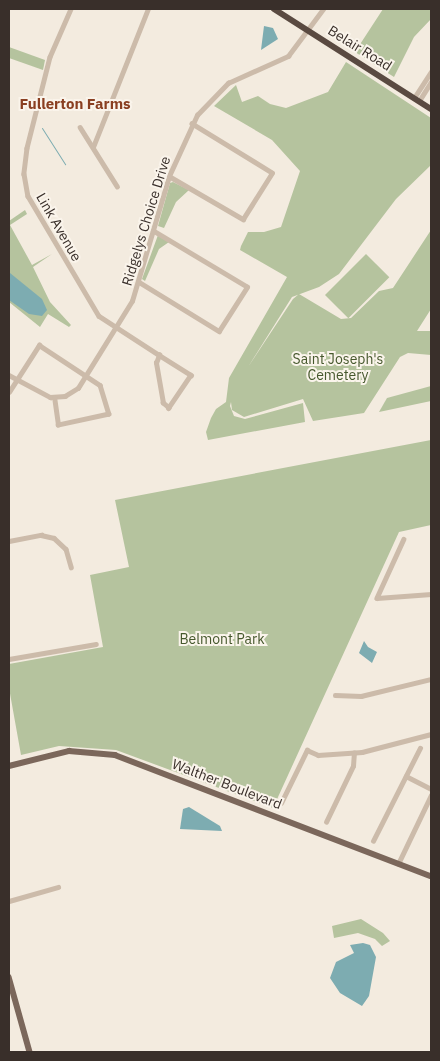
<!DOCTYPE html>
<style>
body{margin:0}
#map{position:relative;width:440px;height:1061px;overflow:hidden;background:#f3ebdf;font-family:"IBM Plex Sans",sans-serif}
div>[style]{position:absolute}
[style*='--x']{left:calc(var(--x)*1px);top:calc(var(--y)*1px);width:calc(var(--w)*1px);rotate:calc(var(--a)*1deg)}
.green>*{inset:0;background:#b5c39e;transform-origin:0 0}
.water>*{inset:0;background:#7dacb1}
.stream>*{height:1px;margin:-0.5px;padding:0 0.5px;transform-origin:0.5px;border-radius:0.5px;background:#7dacb1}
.minor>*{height:4.5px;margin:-2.25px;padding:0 2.25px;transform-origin:2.25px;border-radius:2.25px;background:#cba}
.major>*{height:5.5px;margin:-2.75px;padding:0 2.75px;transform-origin:2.75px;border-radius:2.75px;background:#7b675b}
.highway>*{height:6px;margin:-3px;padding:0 3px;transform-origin:3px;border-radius:3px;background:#5a4a41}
span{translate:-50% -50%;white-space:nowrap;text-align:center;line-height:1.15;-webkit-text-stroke:4px #faf4eb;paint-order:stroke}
.street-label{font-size:14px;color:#392f2a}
.park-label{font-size:14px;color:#46582d}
.neighbourhood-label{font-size:15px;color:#8a3f21;font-weight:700}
.frame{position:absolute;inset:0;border:10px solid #392f2a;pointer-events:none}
</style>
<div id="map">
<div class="green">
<i style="clip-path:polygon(383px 9px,431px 9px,431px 19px,414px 37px,394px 77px,355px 52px)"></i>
<i style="clip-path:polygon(9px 47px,45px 60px,43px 70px,9px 58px)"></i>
<i style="clip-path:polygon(346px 62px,431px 118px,431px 165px,396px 199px,339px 274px,319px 287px,292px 297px,248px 367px,293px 299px,299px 294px,341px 319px,351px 318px,379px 291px,393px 288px,431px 230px,431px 309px,417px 331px,431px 331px,431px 355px,408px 353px,400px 357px,364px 413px,313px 421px,303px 399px,244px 417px,232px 410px,231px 402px,230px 406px,234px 416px,245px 419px,303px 403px,305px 422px,208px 440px,206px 432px,211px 418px,216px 409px,226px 402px,229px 378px,287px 277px,240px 250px,241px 246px,248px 232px,264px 232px,281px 227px,300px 171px,272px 140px,214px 106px,236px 85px,242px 102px,258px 96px,270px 104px,286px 108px,328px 92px)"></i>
<i style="clip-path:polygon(173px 182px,189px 190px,176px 202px,164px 228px,158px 226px,170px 183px)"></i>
<i style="clip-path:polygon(25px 210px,27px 214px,10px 225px,32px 265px,52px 254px,33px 267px,50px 302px,71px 325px,69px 327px,48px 314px,40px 327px,9px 302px,9px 221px)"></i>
<i style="clip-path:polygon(158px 235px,169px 242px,159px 249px,145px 281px,142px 279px)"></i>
<i style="left:366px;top:254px;width:33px;height:58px;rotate:45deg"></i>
<i style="clip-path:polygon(431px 386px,431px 401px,379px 412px,387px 398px)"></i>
<i style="clip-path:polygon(431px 440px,431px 525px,399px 532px,273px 808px,116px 750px,59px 746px,21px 755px,9px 688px,9px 664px,103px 647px,90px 575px,129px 567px,115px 500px)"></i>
<i style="clip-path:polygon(361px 919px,383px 933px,390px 941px,382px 946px,375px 939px,358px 933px,334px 938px,332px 926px)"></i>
</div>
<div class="water">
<i style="clip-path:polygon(264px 26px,273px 28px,278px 39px,261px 50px)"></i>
<i style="clip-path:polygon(10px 273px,42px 299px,47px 310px,42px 316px,29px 314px,9px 300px)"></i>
<i style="clip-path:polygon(364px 641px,368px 647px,377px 652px,372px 663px,359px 653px)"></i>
<i style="clip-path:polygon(189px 807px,220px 826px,222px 831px,180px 829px,183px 809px)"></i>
<i style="clip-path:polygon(363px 943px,370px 945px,376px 957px,369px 996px,362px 1006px,340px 993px,330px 978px,336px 962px,354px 953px,350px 945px)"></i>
</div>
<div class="stream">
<i style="--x:42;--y:128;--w:43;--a:57.4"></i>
</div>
<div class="minor">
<i style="--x:71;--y:9;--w:52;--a:113.6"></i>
<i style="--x:50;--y:57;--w:94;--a:104.2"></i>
<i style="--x:27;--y:148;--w:26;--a:97"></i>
<i style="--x:24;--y:174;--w:22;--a:80"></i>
<i style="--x:28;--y:196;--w:139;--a:59.4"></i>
<i style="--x:99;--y:316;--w:72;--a:33"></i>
<i style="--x:414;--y:98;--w:31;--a:-57"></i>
<i style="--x:419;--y:101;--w:22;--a:-58"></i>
<i style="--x:80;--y:127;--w:70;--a:57.9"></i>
<i style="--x:93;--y:147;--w:149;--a:-68.3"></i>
<i style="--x:169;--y:176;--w:86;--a:30.2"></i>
<i style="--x:243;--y:219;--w:54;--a:-57.8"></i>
<i style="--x:272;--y:173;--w:94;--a:-148.5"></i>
<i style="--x:139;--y:282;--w:94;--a:31.5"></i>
<i style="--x:219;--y:331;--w:52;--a:-57.5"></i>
<i style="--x:247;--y:287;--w:109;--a:-149.2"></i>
<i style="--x:159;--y:355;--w:38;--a:32"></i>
<i style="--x:191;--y:375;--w:40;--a:124"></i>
<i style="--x:169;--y:408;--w:8;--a:-140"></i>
<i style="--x:163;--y:403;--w:41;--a:-99.9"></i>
<i style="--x:156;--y:363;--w:9;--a:-69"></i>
<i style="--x:9;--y:375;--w:47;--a:28.2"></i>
<i style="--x:50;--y:397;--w:15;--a:-4"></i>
<i style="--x:65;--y:396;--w:15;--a:-32"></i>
<i style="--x:78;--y:388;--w:102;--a:-58.2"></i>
<i style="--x:132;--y:301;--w:130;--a:-73.5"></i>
<i style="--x:169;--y:176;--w:67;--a:-65.3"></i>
<i style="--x:197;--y:115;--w:45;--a:-45.9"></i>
<i style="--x:228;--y:83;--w:66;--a:-24.2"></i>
<i style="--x:288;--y:56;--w:59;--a:-53.3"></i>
<i style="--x:9;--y:392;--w:56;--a:-57.4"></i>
<i style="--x:39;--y:345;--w:73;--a:33.3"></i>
<i style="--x:100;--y:385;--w:30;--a:73"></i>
<i style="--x:109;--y:414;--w:52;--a:167.8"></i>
<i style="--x:58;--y:425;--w:27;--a:-98"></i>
<i style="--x:404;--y:539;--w:65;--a:114.6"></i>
<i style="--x:377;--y:598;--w:54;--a:-4.2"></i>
<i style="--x:9;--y:541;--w:33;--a:-11"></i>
<i style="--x:41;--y:535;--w:13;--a:13"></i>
<i style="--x:54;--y:538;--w:16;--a:43"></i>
<i style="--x:66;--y:549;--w:19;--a:74"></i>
<i style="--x:9;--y:659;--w:88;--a:-9.8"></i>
<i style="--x:335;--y:695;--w:26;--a:2"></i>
<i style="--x:361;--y:696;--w:72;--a:-13.7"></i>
<i style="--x:406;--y:776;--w:28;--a:27"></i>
<i style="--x:281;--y:803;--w:59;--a:-63.9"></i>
<i style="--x:307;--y:750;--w:12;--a:24"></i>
<i style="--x:318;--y:755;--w:44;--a:-3.9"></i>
<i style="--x:362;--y:752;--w:71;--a:-14.6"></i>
<i style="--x:326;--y:822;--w:62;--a:-64.3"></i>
<i style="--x:353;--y:766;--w:13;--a:-86"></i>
<i style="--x:373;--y:841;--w:104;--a:-63.2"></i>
<i style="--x:398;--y:864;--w:76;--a:-64.4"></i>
<i style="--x:9;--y:901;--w:51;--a:-15.9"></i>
</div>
<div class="major">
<i style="--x:9;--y:766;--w:62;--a:-14"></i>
<i style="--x:69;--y:751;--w:46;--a:5"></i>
<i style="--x:115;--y:755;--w:338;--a:21"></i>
<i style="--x:9;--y:977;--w:78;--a:74.4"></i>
</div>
<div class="highway">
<i style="--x:274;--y:9;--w:186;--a:32.5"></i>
</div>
<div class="street-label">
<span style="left:360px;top:48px;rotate:32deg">Belair Road</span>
<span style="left:146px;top:221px;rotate:-73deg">Ridgelys Choice Drive</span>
<span style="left:59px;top:227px;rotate:60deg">Link Avenue</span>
<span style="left:227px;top:784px;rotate:21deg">Walther Boulevard</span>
</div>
<div class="park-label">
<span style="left:338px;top:367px">Saint Joseph's<br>Cemetery</span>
<span style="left:222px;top:639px">Belmont Park</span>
</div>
<div class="neighbourhood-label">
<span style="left:75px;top:104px">Fullerton Farms</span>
</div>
<div class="frame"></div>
</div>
